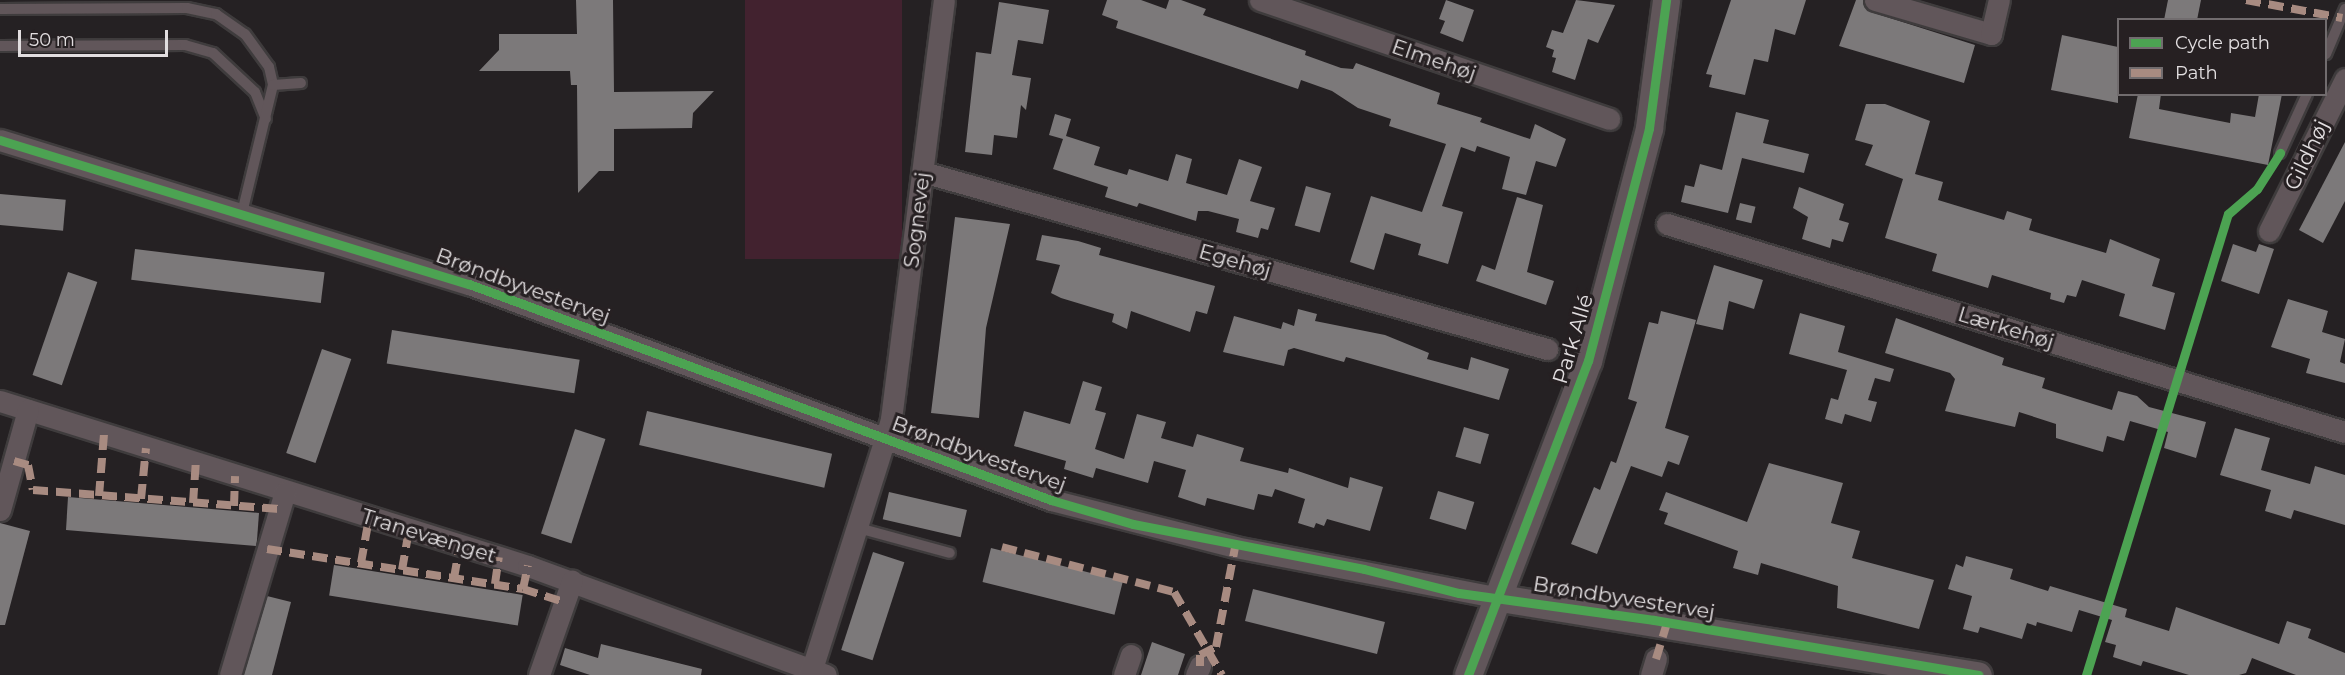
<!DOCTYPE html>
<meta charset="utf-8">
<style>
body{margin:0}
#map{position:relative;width:2345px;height:675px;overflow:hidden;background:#252123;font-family:Montserrat,sans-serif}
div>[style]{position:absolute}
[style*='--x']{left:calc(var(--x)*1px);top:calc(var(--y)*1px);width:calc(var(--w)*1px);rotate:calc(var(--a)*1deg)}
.green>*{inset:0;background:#42222f;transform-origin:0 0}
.building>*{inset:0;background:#7c797a;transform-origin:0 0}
.roads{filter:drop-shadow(2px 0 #3f3c3d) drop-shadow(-2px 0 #3f3c3d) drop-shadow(0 2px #3f3c3d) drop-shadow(0 -2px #3f3c3d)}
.service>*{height:10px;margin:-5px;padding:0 5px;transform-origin:5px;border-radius:5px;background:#61565a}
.minor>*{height:21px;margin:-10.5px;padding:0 10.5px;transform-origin:10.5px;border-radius:10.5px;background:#61565a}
.tertiary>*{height:27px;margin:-13.5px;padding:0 13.5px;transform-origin:13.5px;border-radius:13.5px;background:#61565a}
.quiet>*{height:8px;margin-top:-4px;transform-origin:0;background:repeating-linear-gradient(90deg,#a88b81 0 15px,transparent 0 23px)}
.cycleway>*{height:9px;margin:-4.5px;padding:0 4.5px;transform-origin:4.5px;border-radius:4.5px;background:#4ca352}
span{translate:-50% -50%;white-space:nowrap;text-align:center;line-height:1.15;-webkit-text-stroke:6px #262022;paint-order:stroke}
.street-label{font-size:21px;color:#e2dee0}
.legend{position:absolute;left:2117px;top:18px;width:210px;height:78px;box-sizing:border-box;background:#262022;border:2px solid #716c6e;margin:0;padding:8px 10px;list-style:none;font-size:18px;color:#e2dee0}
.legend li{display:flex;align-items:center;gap:12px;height:30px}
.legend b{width:30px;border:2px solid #716c6e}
.scale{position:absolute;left:18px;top:30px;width:150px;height:27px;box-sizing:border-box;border:3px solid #e2dee0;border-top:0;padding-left:8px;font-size:18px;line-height:21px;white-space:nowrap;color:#e2dee0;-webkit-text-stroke:4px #262022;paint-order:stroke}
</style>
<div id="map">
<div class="green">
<i style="left:745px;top:0;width:157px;height:259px"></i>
</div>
<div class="building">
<i style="clip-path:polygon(576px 0,613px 0,614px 92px,714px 91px,693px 113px,692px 128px,614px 129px,614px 171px,599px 171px,578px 193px,577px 85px,571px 85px,570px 71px,479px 71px,499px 50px,499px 34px,577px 34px)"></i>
<i style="clip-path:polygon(1107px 0,1141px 0,1166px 9px,1169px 0,1181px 0,1206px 9px,1203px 15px,1306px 51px,1305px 55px,1341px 68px,1353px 69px,1356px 63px,1440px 93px,1437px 104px,1482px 118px,1480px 122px,1530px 139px,1535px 124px,1566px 139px,1556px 167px,1536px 161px,1526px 195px,1502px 189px,1510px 157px,1477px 146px,1475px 152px,1461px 147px,1442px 206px,1463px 212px,1448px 264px,1418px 255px,1421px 244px,1385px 233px,1374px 270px,1350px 262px,1371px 196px,1422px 212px,1446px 144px,1389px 126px,1391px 119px,1358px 108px,1332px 91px,1301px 80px,1298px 89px,1116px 28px,1118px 21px,1102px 15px)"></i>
<i style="clip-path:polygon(1446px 0,1474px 10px,1463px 42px,1440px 33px,1445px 21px,1439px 19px)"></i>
<i style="clip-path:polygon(1576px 0,1615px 5px,1598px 43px,1588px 39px,1575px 80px,1552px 72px,1556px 58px,1552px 57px,1554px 50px,1546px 47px,1552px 30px,1563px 33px)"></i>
<i style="clip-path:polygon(1731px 0,1806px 0,1795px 35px,1775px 29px,1768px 62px,1754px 59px,1745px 95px,1709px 87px,1712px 75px,1706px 74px)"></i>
<i style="clip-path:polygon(1856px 0,1863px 0,1871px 12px,1975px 45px,1964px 83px,1839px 46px)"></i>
<i style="clip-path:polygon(2168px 0,2201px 0,2197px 20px,2164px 20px)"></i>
<i style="clip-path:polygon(999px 2px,1049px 10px,1043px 44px,1018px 40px,1012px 75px,1031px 78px,1026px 110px,1021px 105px,1017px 138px,994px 135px,992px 155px,965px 152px,976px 52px,991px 54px)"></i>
<i style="clip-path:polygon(2062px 35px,2118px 47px,2118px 103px,2051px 90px)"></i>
<i style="clip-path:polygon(2138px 94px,2161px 94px,2159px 109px,2230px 123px,2231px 113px,2255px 117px,2259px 94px,2282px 94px,2268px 165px,2129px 138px)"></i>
<i style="clip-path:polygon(1866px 104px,1885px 104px,1930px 121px,1915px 174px,1943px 182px,1938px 200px,2004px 220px,2007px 211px,2032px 219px,2029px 230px,2106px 253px,2110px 239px,2160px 259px,2152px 286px,2175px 293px,2165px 330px,2119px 316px,2125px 294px,2082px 280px,2076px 297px,2067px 295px,2064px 303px,2050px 299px,2051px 293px,1992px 275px,1988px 288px,1932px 271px,1937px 254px,1885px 238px,1903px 179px,1865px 165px,1873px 145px,1855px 140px)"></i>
<i style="clip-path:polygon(1736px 112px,1769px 120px,1763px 143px,1809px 154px,1804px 173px,1742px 158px,1728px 213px,1681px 202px,1685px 185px,1694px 187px,1700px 164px,1722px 170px)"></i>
<i style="clip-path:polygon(1055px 114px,1071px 119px,1066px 136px,1100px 147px,1094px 165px,1127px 175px,1129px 169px,1168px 181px,1176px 154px,1192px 159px,1186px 183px,1227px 195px,1239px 159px,1262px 167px,1250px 201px,1275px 208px,1268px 230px,1261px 228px,1258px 238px,1236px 232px,1239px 219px,1208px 211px,1198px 211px,1196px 221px,1139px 203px,1137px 207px,1105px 197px,1108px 187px,1053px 169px,1063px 139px,1049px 135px)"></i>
<i style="clip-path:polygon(2345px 142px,2345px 201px,2323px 243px,2299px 230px)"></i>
<i style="left:1306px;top:186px;width:26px;height:41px;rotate:16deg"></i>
<i style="clip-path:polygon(1799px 187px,1844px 204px,1839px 220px,1849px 223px,1843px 242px,1832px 239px,1830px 248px,1802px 239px,1808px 217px,1793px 208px)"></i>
<i style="left:0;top:194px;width:66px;height:31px;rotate:5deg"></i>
<i style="clip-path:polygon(1517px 197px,1543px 205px,1527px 272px,1554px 281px,1546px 305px,1476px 281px,1482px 265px,1495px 270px)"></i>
<i style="left:1740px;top:203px;width:16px;height:17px;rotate:14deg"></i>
<i style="clip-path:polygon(955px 217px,1010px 224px,986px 328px,979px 418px,931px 413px)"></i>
<i style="clip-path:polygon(1042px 235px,1078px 241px,1101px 248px,1099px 255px,1215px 286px,1207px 314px,1196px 311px,1190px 332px,1131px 311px,1127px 329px,1112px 322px,1114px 314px,1061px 298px,1051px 293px,1060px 265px,1036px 260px)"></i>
<i style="clip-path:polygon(2233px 244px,2256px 252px,2259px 244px,2274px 249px,2259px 294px,2221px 281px)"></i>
<i style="left:135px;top:249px;width:191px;height:31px;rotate:7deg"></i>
<i style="clip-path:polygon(1714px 265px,1763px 280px,1754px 309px,1729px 301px,1723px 330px,1696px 324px)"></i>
<i style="left:68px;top:272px;width:31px;height:109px;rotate:19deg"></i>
<i style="clip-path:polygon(2288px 299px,2328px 311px,2322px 332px,2345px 339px,2340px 362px,2345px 364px,2345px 383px,2306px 373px,2310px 359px,2271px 347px)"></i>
<i style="clip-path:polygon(1298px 309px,1317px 314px,1315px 321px,1385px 335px,1429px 353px,1427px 359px,1468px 370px,1471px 357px,1509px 369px,1499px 400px,1346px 357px,1344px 362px,1294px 348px,1288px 350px,1284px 366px,1223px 352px,1234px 316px,1281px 329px,1283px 322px,1294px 326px)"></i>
<i style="clip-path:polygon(1661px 311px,1696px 320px,1665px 428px,1689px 436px,1679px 465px,1668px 461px,1662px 477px,1631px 466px,1597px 554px,1571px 544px,1594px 487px,1600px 490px,1611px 461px,1616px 463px,1637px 402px,1628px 399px,1649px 322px,1658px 324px)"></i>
<i style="clip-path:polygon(1800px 313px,1845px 326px,1838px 352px,1894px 369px,1890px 382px,1875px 378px,1868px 400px,1877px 402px,1871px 422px,1845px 414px,1842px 424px,1825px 419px,1831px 398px,1838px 400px,1847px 370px,1789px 354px)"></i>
<i style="clip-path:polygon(1896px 318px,2004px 358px,2002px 365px,2045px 378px,2042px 388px,2112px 410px,2118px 391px,2137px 396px,2149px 407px,2206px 422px,2196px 458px,2164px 448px,2168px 432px,2130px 421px,2124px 441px,2107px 436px,2103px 452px,2056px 438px,2056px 424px,2019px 412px,2015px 427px,1945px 411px,1955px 379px,1950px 373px,1885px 353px)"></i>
<i style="left:392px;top:330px;width:190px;height:34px;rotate:9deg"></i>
<i style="left:322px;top:349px;width:31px;height:110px;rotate:19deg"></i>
<i style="clip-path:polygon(1083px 381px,1102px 387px,1095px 410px,1106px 413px,1095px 449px,1124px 459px,1137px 414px,1166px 422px,1161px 438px,1193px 447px,1197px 434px,1244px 448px,1240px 461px,1288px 473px,1289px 468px,1348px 488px,1350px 477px,1383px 487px,1370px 531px,1327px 519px,1324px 526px,1316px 523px,1314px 528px,1298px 523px,1305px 499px,1275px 489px,1272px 497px,1258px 494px,1254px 510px,1207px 498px,1205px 506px,1178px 497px,1186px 470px,1154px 461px,1148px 483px,1096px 468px,1093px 478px,1064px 469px,1066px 461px,1014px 446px,1024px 411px,1070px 424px)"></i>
<i style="left:647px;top:411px;width:190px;height:35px;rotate:13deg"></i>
<i style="left:1464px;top:427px;width:26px;height:31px;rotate:16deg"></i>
<i style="clip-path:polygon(2235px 428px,2270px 438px,2261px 470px,2310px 484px,2315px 466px,2345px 475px,2345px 525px,2294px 510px,2291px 519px,2265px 511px,2271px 490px,2220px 475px)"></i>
<i style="left:575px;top:429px;width:32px;height:110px;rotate:18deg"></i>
<i style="clip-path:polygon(1769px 463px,1843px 483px,1831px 523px,1860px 531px,1852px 558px,1934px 580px,1919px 629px,1837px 608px,1838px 586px,1761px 563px,1758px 575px,1733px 568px,1738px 551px,1664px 524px,1668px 513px,1659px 510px,1666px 492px,1747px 522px)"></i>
<i style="left:1438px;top:491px;width:38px;height:29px;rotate:17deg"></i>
<i style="left:889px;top:492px;width:80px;height:28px;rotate:13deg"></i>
<i style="clip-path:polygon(68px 497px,259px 513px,257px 540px,256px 546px,66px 530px)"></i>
<i style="clip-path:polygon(0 523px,30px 531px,5px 625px,0 625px)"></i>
<i style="left:991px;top:548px;width:136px;height:35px;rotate:14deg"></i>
<i style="left:873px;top:552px;width:33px;height:103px;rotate:18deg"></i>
<i style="clip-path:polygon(1966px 556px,2013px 569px,2010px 579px,2048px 591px,2050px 586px,2127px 609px,2125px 617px,2169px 631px,2176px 607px,2279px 644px,2287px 621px,2311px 629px,2308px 638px,2345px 653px,2345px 675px,2296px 675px,2252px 658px,2246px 673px,2239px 675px,2189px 675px,2143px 661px,2141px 666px,2113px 657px,2116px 645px,2105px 642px,2112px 620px,2079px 610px,2072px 632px,2037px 622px,2036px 626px,2027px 623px,2022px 639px,1980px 627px,1978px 633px,1963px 629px,1972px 596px,1948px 589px,1956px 564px,1963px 567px)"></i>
<i style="left:334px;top:565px;width:191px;height:31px;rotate:9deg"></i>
<i style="left:1253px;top:589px;width:136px;height:33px;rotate:14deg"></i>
<i style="clip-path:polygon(267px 596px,291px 602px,272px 675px,243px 675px)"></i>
<i style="clip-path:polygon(1152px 642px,1185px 654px,1178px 675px,1141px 675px)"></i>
<i style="clip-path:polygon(601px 644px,702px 669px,701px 675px,590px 675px,560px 665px,565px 648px,598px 658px)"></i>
</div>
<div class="roads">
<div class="service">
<i style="--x:0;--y:9;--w:187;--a:-0.3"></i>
<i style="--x:187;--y:8;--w:30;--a:12"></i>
<i style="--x:216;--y:14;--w:35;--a:35"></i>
<i style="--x:245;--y:34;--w:41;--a:54"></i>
<i style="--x:269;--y:67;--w:18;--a:77"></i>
<i style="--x:0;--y:46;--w:185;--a:-0.3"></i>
<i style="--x:185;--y:45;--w:29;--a:16"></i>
<i style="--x:213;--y:53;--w:57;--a:42.9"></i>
<i style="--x:255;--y:92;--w:29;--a:68"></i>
<i style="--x:2326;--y:54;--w:49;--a:-67.1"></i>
<i style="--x:2280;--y:153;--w:65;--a:-65.4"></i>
<i style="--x:242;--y:213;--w:132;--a:-76.4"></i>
<i style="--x:273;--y:85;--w:28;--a:-4"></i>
<i style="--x:858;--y:528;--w:95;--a:15.2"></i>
</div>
<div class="minor">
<i style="--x:1260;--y:0;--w:369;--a:18.8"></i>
<i style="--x:1875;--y:0;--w:121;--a:16.3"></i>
<i style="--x:1991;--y:34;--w:35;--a:-77"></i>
<i style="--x:0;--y:140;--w:491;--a:17.1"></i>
<i style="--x:469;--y:284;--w:621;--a:20.36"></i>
<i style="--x:1051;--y:500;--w:190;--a:14.3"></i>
<i style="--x:1235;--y:547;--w:270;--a:10.9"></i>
<i style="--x:923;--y:172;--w:649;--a:15.84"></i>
<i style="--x:1667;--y:224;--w:709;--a:17.06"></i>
<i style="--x:2269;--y:231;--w:170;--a:-63.4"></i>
<i style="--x:0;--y:401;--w:553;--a:17.35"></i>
<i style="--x:528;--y:566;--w:317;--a:20.1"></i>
<i style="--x:0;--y:510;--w:104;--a:-74.4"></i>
<i style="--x:230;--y:675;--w:191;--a:-73.3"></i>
<i style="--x:539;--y:675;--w:100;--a:-70.7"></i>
<i style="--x:810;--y:675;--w:269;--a:-72.4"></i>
<i style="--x:891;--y:419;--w:422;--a:-82.8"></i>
<i style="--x:1124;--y:675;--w:21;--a:-71"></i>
<i style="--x:1196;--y:675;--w:10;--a:-66"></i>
<i style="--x:1651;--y:675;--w:17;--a:-73"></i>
</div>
<div class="tertiary">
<i style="--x:1500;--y:598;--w:484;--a:9.2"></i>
<i style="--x:1468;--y:675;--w:336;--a:-69.1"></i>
<i style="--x:1588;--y:361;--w:241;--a:-75.3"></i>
<i style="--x:1649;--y:128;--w:129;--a:-82.4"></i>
</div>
</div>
<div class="quiet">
<i style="--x:2246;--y:0;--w:98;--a:10.6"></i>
<i style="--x:14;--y:461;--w:15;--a:16"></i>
<i style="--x:28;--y:465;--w:25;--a:79"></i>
<i style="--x:33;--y:490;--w:247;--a:4.4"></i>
<i style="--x:99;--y:496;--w:62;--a:-85.4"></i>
<i style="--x:141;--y:499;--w:51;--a:-84.4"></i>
<i style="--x:193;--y:503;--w:39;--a:-86"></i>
<i style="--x:234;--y:506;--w:30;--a:-88"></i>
<i style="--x:1002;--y:547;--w:178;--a:14.7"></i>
<i style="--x:1174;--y:592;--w:96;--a:60"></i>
<i style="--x:267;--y:549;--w:259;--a:8.9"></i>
<i style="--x:523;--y:589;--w:43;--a:17.6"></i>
<i style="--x:361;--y:563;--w:46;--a:-79.9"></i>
<i style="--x:402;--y:570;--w:41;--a:-80.1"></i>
<i style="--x:454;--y:578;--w:34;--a:-80"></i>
<i style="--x:495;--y:584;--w:27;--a:-82"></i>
<i style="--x:523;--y:589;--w:24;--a:-78"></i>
<i style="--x:1656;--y:659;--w:39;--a:-73"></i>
<i style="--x:1200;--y:666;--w:11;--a:-90"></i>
<i style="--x:1200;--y:655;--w:18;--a:-27"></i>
<i style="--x:1216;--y:647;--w:102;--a:-79.2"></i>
</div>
<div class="cycleway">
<i style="--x:0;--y:140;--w:491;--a:17.1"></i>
<i style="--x:469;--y:284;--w:621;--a:20.36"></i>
<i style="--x:1051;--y:500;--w:85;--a:16.3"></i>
<i style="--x:1133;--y:524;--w:235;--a:11"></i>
<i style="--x:1364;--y:569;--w:98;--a:14.2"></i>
<i style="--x:1459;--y:593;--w:197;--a:7.9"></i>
<i style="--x:1654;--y:620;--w:329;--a:9.6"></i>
<i style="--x:1468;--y:675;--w:336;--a:-69.1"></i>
<i style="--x:1588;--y:361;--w:241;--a:-75.3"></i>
<i style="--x:1649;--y:128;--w:129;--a:-82.4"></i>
<i style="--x:2086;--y:675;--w:482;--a:-72.9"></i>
<i style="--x:2228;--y:214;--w:38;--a:-41"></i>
<i style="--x:2257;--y:189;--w:43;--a:-57.4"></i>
</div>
<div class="street-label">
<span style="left:1434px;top:60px;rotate:19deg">Elmehøj</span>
<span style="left:2307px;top:155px;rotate:-64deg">Gildhøj</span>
<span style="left:917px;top:220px;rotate:-83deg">Sognevej</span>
<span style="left:1235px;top:261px;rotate:16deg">Egehøj</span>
<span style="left:523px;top:286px;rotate:20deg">Brøndbyvestervej</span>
<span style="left:2006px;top:328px;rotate:17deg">Lærkehøj</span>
<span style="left:1573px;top:339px;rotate:-73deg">Park Allé</span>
<span style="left:979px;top:454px;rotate:20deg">Brøndbyvestervej</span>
<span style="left:429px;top:536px;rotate:17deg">Tranevænget</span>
<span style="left:1624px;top:598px;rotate:9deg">Brøndbyvestervej</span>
</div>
<ul class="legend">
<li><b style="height:8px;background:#4ca352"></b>Cycle path</li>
<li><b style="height:8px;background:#a88b81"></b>Path</li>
</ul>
<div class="scale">50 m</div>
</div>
